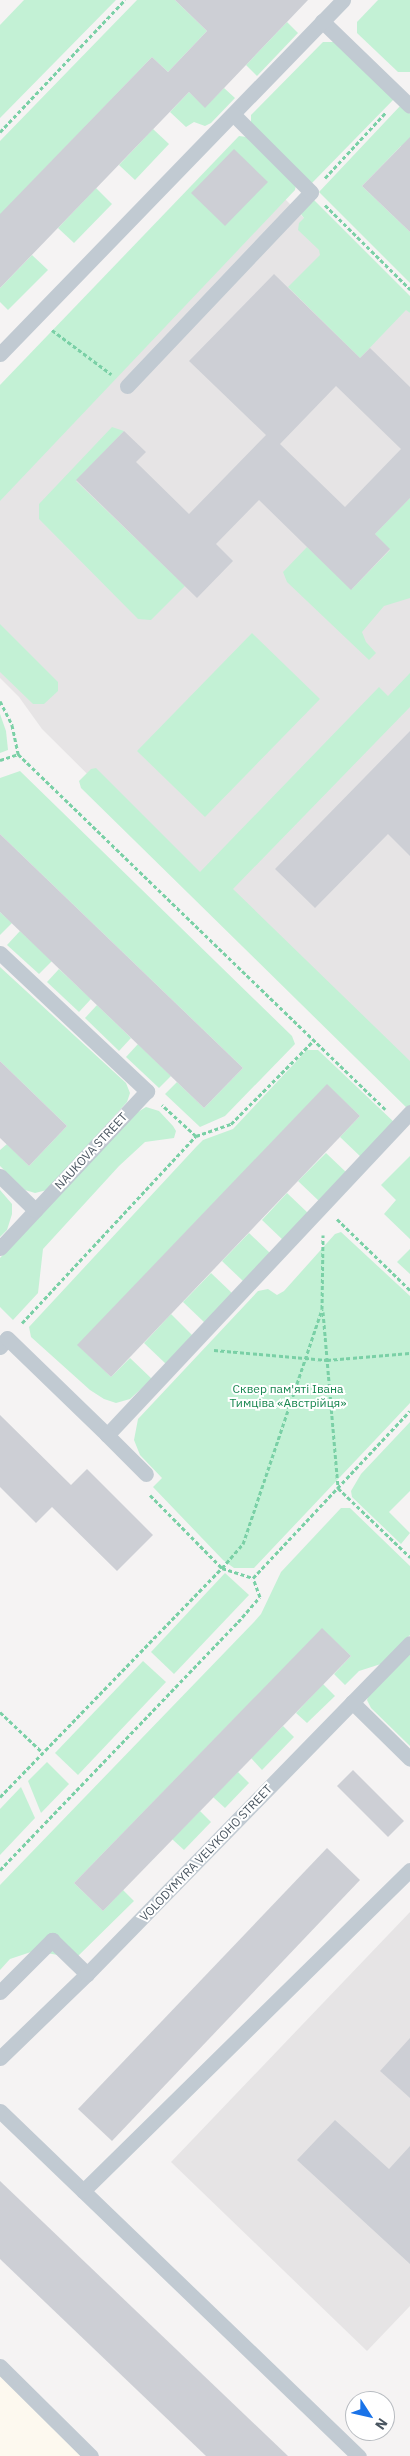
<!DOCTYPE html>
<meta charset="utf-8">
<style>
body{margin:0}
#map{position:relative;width:410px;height:2456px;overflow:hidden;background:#f5f3f3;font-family:"IBM Plex Sans",sans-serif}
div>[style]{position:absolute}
.commercial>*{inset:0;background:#fdf9ef}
.education>*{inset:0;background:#e6e4e5}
.green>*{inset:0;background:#c3f1d5}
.building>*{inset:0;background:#cdcfd5}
.path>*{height:3px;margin-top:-1.5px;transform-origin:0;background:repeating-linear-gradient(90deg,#7ad0a6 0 4px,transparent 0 6.5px)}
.service>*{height:15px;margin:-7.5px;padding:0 7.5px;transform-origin:7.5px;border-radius:7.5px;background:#c1cad2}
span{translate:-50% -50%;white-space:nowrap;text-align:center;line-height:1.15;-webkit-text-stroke:4px #fff;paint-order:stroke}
.street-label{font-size:12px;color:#4a5661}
.park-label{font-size:12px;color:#17864f}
.north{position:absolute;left:345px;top:2391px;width:50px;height:50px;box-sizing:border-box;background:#fff;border:1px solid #b7bbc0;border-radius:50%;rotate:125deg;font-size:14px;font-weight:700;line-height:20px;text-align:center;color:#4a5661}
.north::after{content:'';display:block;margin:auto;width:18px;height:22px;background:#1a73e8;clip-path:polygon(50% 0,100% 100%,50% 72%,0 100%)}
</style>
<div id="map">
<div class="commercial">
<i style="clip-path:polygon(0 2371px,82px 2456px,0 2456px)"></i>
</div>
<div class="education">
<i style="clip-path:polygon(268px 182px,304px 218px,308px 214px,410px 313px,410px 1090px,193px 879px,42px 729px,19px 697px,0 678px,0 459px)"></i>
<i style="clip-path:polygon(410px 1912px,410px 2306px,367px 2351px,171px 2162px)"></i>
</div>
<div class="green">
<i style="clip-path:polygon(24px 0,116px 0,0 118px,0 25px)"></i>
<i style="clip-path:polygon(137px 0,175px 0,207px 31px,168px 72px,152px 57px,0 215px,0 141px)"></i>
<i style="clip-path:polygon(378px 0,410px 0,410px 72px,398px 72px,357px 33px,357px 22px)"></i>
<i style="clip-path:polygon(287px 22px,298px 33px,257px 76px,246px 65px)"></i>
<i style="clip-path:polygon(323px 42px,336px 42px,394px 99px,311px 184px,251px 125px,251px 115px)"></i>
<i style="clip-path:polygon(224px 88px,235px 98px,211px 123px,205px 126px,194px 122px,186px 127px,170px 112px,189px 92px,205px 107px)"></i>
<i style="clip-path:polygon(401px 105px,410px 114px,410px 154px,401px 146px,362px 186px,410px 232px,410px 283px,319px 192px)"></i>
<i style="clip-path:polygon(153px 129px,169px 144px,135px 180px,119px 165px)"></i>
<i style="clip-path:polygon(239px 136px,247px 137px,296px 185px,295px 190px,0 501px,0 385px)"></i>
<i style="clip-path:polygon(96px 188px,112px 204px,74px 243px,58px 228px)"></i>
<i style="clip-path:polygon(313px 199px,410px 296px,410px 313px,406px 310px,360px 358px,288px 287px,320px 255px,319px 250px,298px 230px,299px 223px,304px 218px,300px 213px)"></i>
<i style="clip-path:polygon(32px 255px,48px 270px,8px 310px,0 302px,0 288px)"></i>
<i style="clip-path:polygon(112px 427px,124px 431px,76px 481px,185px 586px,151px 620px,138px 619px,39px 519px,39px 504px)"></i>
<i style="clip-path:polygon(410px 498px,410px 598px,384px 606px,362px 632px,366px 642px,376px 653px,369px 660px,287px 582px,283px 572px,307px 547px,352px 589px,390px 550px,375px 534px)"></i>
<i style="clip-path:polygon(0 624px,58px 682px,58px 691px,44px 704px,33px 704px,0 672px)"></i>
<i style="clip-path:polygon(252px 633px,320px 699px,205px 817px,137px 751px)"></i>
<i style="clip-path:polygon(410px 673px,410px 707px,233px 889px,410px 1061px,410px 1111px,81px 788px,79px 781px,91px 769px,96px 768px,200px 872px,379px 687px,388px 696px)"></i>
<i style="clip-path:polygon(0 714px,6px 731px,8px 750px,0 753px)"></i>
<i style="clip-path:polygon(20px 771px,292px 1036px,295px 1044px,225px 1116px,200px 1127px,165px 1094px,177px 1082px,204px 1108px,243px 1068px,0 834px,0 778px)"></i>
<i style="clip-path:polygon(0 912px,12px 923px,0 935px)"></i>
<i style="clip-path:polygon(20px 931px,52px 961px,39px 974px,7px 945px)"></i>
<i style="clip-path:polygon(0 967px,126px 1083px,130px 1093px,127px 1102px,47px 1190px,35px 1193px,25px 1190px,0 1166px,0 1150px,7px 1144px,29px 1166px,67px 1126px,0 1061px)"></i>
<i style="clip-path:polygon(59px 969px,91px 999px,79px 1012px,47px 982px)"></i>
<i style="clip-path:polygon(97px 1005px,131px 1038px,119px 1051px,85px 1018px)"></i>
<i style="clip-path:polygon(138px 1044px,171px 1076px,159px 1088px,126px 1057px)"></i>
<i style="clip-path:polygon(307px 1050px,318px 1050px,396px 1124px,362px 1158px,340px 1137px,360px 1116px,327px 1085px,78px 1345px,111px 1377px,130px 1358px,152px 1379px,130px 1399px,116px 1403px,104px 1399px,90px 1390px,31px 1337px,29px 1327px,197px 1146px,203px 1140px,233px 1129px)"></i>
<i style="clip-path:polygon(146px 1107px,159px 1111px,173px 1126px,176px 1131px,174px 1138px,145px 1142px,119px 1166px,43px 1249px,38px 1293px,13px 1320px,0 1307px,0 1258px,133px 1115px)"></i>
<i style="clip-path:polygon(326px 1153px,348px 1174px,320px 1202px,298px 1181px)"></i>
<i style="clip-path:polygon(410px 1156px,410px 1239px,384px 1214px,396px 1200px,381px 1185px)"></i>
<i style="clip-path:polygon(0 1190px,12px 1204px,12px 1214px,7px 1230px,0 1237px)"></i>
<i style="clip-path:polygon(287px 1193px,309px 1214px,284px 1241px,262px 1220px)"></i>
<i style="clip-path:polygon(341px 1232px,410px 1296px,410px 1403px,254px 1568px,234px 1568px,223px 1560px,153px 1487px,162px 1478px,140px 1455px,134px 1440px,138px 1419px,258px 1291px,268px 1289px,277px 1295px,284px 1291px,335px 1234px)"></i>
<i style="clip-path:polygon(249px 1233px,271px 1254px,244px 1282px,222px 1261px)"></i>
<i style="clip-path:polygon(410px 1249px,410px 1274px,397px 1262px)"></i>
<i style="clip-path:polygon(211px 1273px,233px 1294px,205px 1323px,183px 1302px)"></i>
<i style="clip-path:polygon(171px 1314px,193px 1336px,166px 1364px,144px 1343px)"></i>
<i style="clip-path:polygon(410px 1422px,410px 1491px,389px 1512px,410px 1533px,401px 1544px,352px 1497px,351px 1491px,361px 1474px)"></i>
<i style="clip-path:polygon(341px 1508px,350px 1508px,410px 1566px,410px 1635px,384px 1663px,359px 1671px,345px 1685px,334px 1674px,351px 1656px,322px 1629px,74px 1883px,103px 1911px,123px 1890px,134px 1901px,76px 1958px,34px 1951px,10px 1959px,0 1970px,0 1885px,254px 1622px,261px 1614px,281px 1572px)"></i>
<i style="clip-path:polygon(225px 1573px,249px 1595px,174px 1674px,151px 1652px)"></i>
<i style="clip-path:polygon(410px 1649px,410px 1746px,371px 1708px,367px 1700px,370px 1691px)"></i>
<i style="clip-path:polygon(143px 1661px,166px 1682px,78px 1775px,55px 1753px)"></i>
<i style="clip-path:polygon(323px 1684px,335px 1696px,307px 1723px,296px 1713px)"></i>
<i style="clip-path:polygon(283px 1726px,294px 1737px,262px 1770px,251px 1758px)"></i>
<i style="clip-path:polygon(47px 1762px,69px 1784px,41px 1813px,28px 1781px)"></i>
<i style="clip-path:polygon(238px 1772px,249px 1783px,225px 1808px,213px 1797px)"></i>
<i style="clip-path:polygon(21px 1787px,35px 1818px,0 1855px,0 1809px)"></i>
<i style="clip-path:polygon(200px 1811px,211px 1822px,184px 1850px,172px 1839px)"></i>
</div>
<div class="building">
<i style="clip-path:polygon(175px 0,308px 0,205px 108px,189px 92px,0 288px,0 214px,152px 57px,168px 72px,207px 31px)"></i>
<i style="clip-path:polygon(410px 137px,410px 232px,362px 186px)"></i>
<i style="clip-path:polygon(234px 149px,268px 182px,225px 226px,191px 193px)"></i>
<i style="clip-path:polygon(evenodd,274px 274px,360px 358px,370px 348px,410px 387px,410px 498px,375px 534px,390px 549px,351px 590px,259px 500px,216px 544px,233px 561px,197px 598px,76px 480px,124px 431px,146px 452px,136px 462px,189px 514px,266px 435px,189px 361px,274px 274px,336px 386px,401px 449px,345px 507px,280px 444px,336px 386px)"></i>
<i style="clip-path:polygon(410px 731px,410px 856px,388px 834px,315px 908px,275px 869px)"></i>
<i style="clip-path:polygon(0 834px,243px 1068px,204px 1108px,0 912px)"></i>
<i style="clip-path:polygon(0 1061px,67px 1126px,29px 1166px,0 1138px)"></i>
<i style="clip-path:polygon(327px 1084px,360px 1116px,111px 1377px,77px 1345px)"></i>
<i style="clip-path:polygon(0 1415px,71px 1485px,87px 1469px,153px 1535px,117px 1571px,52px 1507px,36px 1523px,0 1487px)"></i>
<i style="clip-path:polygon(322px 1628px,351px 1656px,103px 1911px,74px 1883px)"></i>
<i style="clip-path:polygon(353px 1770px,404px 1821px,388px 1837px,337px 1786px)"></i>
<i style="clip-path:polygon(327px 1848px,360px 1880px,112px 2141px,78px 2109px)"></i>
<i style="clip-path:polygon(410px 2038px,410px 2098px,380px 2071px)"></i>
<i style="clip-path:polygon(335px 2120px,389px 2169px,410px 2146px,410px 2264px,297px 2160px)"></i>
<i style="clip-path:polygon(0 2181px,88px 2265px,288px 2456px,206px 2456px,0 2259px)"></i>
</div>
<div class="path">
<i style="left:0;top:132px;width:182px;rotate:-46.6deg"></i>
<i style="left:325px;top:178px;width:91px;rotate:-47.2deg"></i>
<i style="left:325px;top:205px;width:120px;rotate:44.7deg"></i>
<i style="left:52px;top:330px;width:74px;rotate:36.7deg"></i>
<i style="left:0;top:701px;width:27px;rotate:63deg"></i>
<i style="left:12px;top:725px;width:30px;rotate:78deg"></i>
<i style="left:18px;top:754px;width:511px;rotate:44.05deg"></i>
<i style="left:0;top:760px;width:19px;rotate:-18deg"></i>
<i style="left:196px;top:1136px;width:37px;rotate:-19deg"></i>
<i style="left:231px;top:1124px;width:117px;rotate:-45.3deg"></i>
<i style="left:337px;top:1219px;width:102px;rotate:44.2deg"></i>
<i style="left:323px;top:1312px;width:177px;rotate:85.1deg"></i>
<i style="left:338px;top:1488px;width:100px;rotate:43.8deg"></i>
<i style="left:22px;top:1323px;width:255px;rotate:-47.1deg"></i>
<i style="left:196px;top:1136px;width:46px;rotate:-137.6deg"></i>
<i style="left:214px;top:1350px;width:113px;rotate:5.1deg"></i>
<i style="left:327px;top:1360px;width:83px;rotate:-4.8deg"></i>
<i style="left:150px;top:1495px;width:103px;rotate:45.4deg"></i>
<i style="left:222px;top:1568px;width:32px;rotate:-49deg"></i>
<i style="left:243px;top:1544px;width:248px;rotate:-71.4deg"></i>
<i style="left:322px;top:1309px;width:74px;rotate:-89.2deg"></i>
<i style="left:0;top:1712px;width:59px;rotate:43.6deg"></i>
<i style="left:0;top:1797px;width:319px;rotate:-45.9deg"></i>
<i style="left:222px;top:1568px;width:33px;rotate:18deg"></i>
<i style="left:0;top:1870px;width:344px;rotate:-46.2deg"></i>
<i style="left:238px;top:1622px;width:33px;rotate:-49deg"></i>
<i style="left:260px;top:1597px;width:20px;rotate:-110deg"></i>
<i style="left:253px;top:1578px;width:229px;rotate:-46.8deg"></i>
</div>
<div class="service">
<i style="left:322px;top:21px;width:122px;rotate:44deg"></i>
<i style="left:0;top:354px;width:493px;rotate:-45.9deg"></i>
<i style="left:127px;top:386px;width:267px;rotate:-46.5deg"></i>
<i style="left:311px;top:192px;width:110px;rotate:-135deg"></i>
<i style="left:0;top:953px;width:202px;rotate:43.2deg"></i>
<i style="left:147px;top:1091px;width:215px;rotate:133.1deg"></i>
<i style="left:0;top:1176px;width:49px;rotate:44.2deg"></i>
<i style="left:0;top:1347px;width:11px;rotate:-52deg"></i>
<i style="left:7px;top:1338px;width:139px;rotate:44.1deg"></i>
<i style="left:107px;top:1435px;width:443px;rotate:-46.8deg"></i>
<i style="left:107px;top:1435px;width:55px;rotate:45deg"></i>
<i style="left:352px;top:1702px;width:81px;rotate:44.5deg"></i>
<i style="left:0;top:1992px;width:74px;rotate:-45deg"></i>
<i style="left:52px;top:1940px;width:49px;rotate:44.2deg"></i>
<i style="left:0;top:2058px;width:121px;rotate:-44deg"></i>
<i style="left:87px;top:1974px;width:462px;rotate:-45.7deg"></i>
<i style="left:0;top:2111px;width:498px;rotate:43.9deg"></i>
<i style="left:83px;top:2191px;width:458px;rotate:-44.5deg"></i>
<i style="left:0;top:2366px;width:128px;rotate:44.7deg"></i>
</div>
<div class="street-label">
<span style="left:91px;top:1151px;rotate:-47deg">NAUKOVA STREET</span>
<span style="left:206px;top:1853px;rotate:-46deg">VOLODYMYRA VELYKOHO STREET</span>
</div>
<div class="park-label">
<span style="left:288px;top:1396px">Сквер пам'яті Івана<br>Тимціва «Австрійця»</span>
</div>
<div class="north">N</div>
</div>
